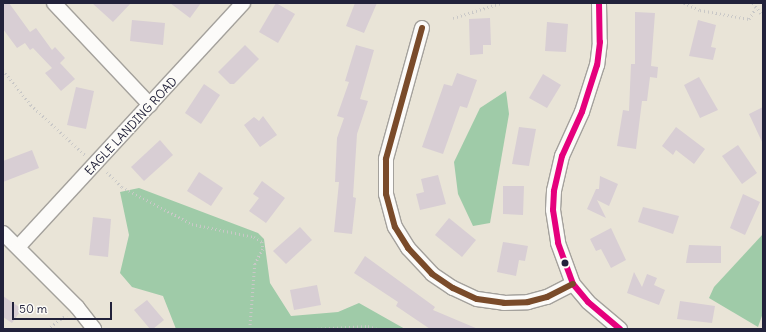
<!DOCTYPE html>
<style>
body{margin:0}
#map{position:relative;width:766px;height:332px;overflow:hidden;background:#e9e4d7;font-family:Delius,sans-serif}
div>[style]{position:absolute}
.forest>*{inset:0;background:#9fcba8}
.building>*{inset:0;background:#d8ced4}
.path>*{height:2.5px;margin-top:-1.25px;transform-origin:0;background:repeating-linear-gradient(90deg,#c9c8c7 0 1px,transparent 0 4px)}
.roads{filter:drop-shadow(1px 0 #a4a19c) drop-shadow(-1px 0 #a4a19c) drop-shadow(0 1px #a4a19c) drop-shadow(0 -1px #a4a19c)}
.minor>*{height:14px;margin:-7px;padding:0 7px;transform-origin:7px;border-radius:7px;background:#fcfbf9}
.bus-1>*{height:6px;margin:-3px;padding:0 3px;transform-origin:3px;border-radius:3px;background:#e5007d}
.bus-2>*{height:6px;margin:-3px;padding:0 3px;transform-origin:3px;border-radius:3px;background:#7a4b2a}
.dots>*{width:11px;height:11px;translate:-50% -50%;box-sizing:border-box;border:2px solid #fdfcf7;border-radius:50%}
span{translate:-50% -50%;white-space:nowrap;text-align:center;line-height:1.15;-webkit-text-stroke:3px #fdfcf7;paint-order:stroke}
.street-label{font-size:12px;color:#22223b}
.frame{position:absolute;inset:0;border:4px solid #22223b;pointer-events:none}
.scale{position:absolute;left:12px;top:302px;width:100px;height:18px;box-sizing:border-box;border:2px solid #22223b;border-top:0;padding-left:5px;font-size:12px;line-height:14px;white-space:nowrap;color:#22223b;-webkit-text-stroke:3px #fdfcf7;paint-order:stroke}
</style>
<div id="map">
<div class="forest">
<i style="clip-path:polygon(506px 91px,509px 114px,490px 223px,473px 226px,458px 194px,454px 162px,480px 108px)"></i>
<i style="clip-path:polygon(139px 188px,258px 233px,264px 239px,270px 283px,291px 316px,338px 312px,359px 303px,405px 329px,176px 329px,163px 296px,132px 287px,120px 273px,129px 235px,120px 192px)"></i>
<i style="clip-path:polygon(763px 234px,763px 313px,758px 327px,709px 298px,714px 287px)"></i>
</div>
<div class="building">
<i style="clip-path:polygon(3px 3px,9px 3px,30px 32px,36px 28px,52px 50px,55px 47px,65px 58px,60px 63px,75px 79px,61px 91px,45px 73px,52px 68px,33px 48px,30px 50px,25px 43px,17px 48px,3px 29px)"></i>
<i style="clip-path:polygon(92px 3px,131px 3px,113px 22px)"></i>
<i style="clip-path:polygon(170px 3px,201px 3px,190px 18px)"></i>
<i style="clip-path:polygon(276px 3px,295px 14px,278px 43px,259px 32px)"></i>
<i style="clip-path:polygon(355px 3px,377px 3px,364px 33px,346px 26px)"></i>
<i style="clip-path:polygon(635px 12px,655px 13px,651px 66px,658px 67px,657px 78px,650px 77px,647px 101px,642px 101px,636px 149px,617px 146px,623px 110px,629px 111px,631px 64px,635px 64px)"></i>
<i style="clip-path:polygon(490px 18px,491px 45px,483px 45px,483px 54px,470px 55px,469px 19px)"></i>
<i style="clip-path:polygon(132px 20px,165px 23px,163px 45px,130px 41px)"></i>
<i style="clip-path:polygon(698px 20px,716px 25px,711px 47px,716px 48px,713px 60px,689px 56px)"></i>
<i style="clip-path:polygon(547px 22px,568px 24px,566px 52px,545px 51px)"></i>
<i style="clip-path:polygon(245px 45px,259px 59px,234px 84px,230px 84px,218px 72px)"></i>
<i style="clip-path:polygon(356px 45px,374px 50px,360px 99px,368px 101px,357px 134px,353px 197px,356px 198px,352px 234px,334px 232px,339px 182px,335px 182px,337px 138px,344px 118px,337px 116px,349px 82px,345px 81px)"></i>
<i style="clip-path:polygon(457px 73px,477px 80px,467px 108px,460px 106px,443px 154px,422px 147px,444px 84px,452px 86px)"></i>
<i style="clip-path:polygon(543px 74px,561px 85px,547px 108px,529px 98px)"></i>
<i style="clip-path:polygon(699px 77px,718px 110px,700px 118px,684px 85px)"></i>
<i style="clip-path:polygon(204px 84px,220px 95px,201px 124px,185px 113px)"></i>
<i style="clip-path:polygon(76px 87px,94px 91px,86px 129px,67px 125px)"></i>
<i style="clip-path:polygon(763px 107px,763px 144px,749px 114px)"></i>
<i style="clip-path:polygon(263px 116px,277px 135px,260px 147px,244px 125px,254px 117px,259px 121px)"></i>
<i style="clip-path:polygon(519px 127px,536px 129px,529px 166px,512px 164px)"></i>
<i style="clip-path:polygon(676px 127px,705px 149px,694px 164px,676px 150px,673px 155px,662px 146px)"></i>
<i style="clip-path:polygon(160px 140px,173px 155px,144px 181px,131px 167px)"></i>
<i style="clip-path:polygon(738px 145px,757px 173px,742px 184px,722px 156px)"></i>
<i style="clip-path:polygon(32px 150px,39px 168px,3px 182px,3px 161px)"></i>
<i style="clip-path:polygon(199px 172px,223px 188px,211px 206px,187px 191px)"></i>
<i style="clip-path:polygon(438px 175px,446px 204px,420px 210px,416px 194px,424px 192px,421px 179px)"></i>
<i style="clip-path:polygon(600px 176px,618px 184px,609px 206px,597px 200px,606px 218px,587px 209px,596px 189px,599px 189px)"></i>
<i style="clip-path:polygon(262px 181px,285px 198px,266px 223px,249px 211px,259px 198px,253px 194px)"></i>
<i style="clip-path:polygon(503px 186px,524px 186px,523px 215px,503px 214px)"></i>
<i style="clip-path:polygon(743px 194px,760px 202px,745px 235px,730px 228px)"></i>
<i style="clip-path:polygon(643px 207px,679px 216px,673px 234px,638px 222px)"></i>
<i style="clip-path:polygon(93px 217px,111px 219px,108px 257px,89px 255px)"></i>
<i style="clip-path:polygon(449px 218px,476px 240px,462px 257px,435px 235px)"></i>
<i style="clip-path:polygon(300px 227px,312px 240px,286px 264px,273px 251px)"></i>
<i style="clip-path:polygon(611px 228px,626px 260px,611px 268px,601px 249px,596px 251px,590px 239px)"></i>
<i style="clip-path:polygon(503px 242px,528px 246px,525px 261px,519px 260px,516px 276px,497px 272px)"></i>
<i style="clip-path:polygon(689px 245px,721px 246px,721px 263px,686px 263px)"></i>
<i style="clip-path:polygon(365px 256px,435px 307px,433px 310px,478px 329px,430px 329px,396px 306px,398px 302px,354px 273px)"></i>
<i style="clip-path:polygon(634px 272px,642px 287px,647px 274px,657px 278px,654px 285px,665px 290px,659px 305px,627px 293px)"></i>
<i style="clip-path:polygon(317px 285px,321px 305px,294px 310px,290px 290px)"></i>
<i style="clip-path:polygon(3px 296px,22px 309px,12px 323px,3px 317px)"></i>
<i style="clip-path:polygon(147px 300px,164px 320px,153px 329px,150px 329px,134px 310px)"></i>
<i style="clip-path:polygon(680px 301px,715px 306px,712px 323px,677px 319px)"></i>
</div>
<div class="path">
<i style="left:684px;top:3px;width:17px;rotate:24deg"></i>
<i style="left:700px;top:10px;width:50px;rotate:10.4deg"></i>
<i style="left:749px;top:19px;width:12px;rotate:-59deg"></i>
<i style="left:753px;top:3px;width:16px;rotate:52deg"></i>
<i style="left:453px;top:18px;width:50px;rotate:-17.4deg"></i>
<i style="left:3px;top:70px;width:45px;rotate:51.3deg"></i>
<i style="left:31px;top:105px;width:74px;rotate:42.8deg"></i>
<i style="left:107px;top:172px;width:21px;rotate:45deg"></i>
<i style="left:122px;top:187px;width:79px;rotate:27.9deg"></i>
<i style="left:192px;top:224px;width:63px;rotate:11.8deg"></i>
<i style="left:254px;top:237px;width:9px;rotate:32deg"></i>
<i style="left:262px;top:242px;width:7px;rotate:82deg"></i>
<i style="left:263px;top:249px;width:17px;rotate:118deg"></i>
<i style="left:255px;top:264px;width:65px;rotate:94.4deg"></i>
<i style="left:47px;top:329px;width:24px;rotate:-36deg"></i>
<i style="left:313px;top:329px;width:55px;rotate:-3.1deg"></i>
<i style="left:368px;top:326px;width:9px;rotate:18deg"></i>
</div>
<div class="roads">
<div class="minor">
<i style="left:54px;top:3px;width:140px;rotate:46.7deg"></i>
<i style="left:599px;top:3px;width:39px;rotate:89deg"></i>
<i style="left:600px;top:42px;width:23px;rotate:97deg"></i>
<i style="left:597px;top:65px;width:49px;rotate:107.7deg"></i>
<i style="left:582px;top:112px;width:48px;rotate:114.4deg"></i>
<i style="left:562px;top:156px;width:36px;rotate:103deg"></i>
<i style="left:554px;top:191px;width:19px;rotate:93deg"></i>
<i style="left:553px;top:210px;width:33px;rotate:81deg"></i>
<i style="left:558px;top:243px;width:44px;rotate:69.9deg"></i>
<i style="left:573px;top:284px;width:23px;rotate:50deg"></i>
<i style="left:588px;top:302px;width:42px;rotate:40.2deg"></i>
<i style="left:422px;top:28px;width:136px;rotate:105.4deg"></i>
<i style="left:386px;top:159px;width:35px;rotate:90deg"></i>
<i style="left:386px;top:194px;width:34px;rotate:75deg"></i>
<i style="left:395px;top:227px;width:25px;rotate:58deg"></i>
<i style="left:408px;top:248px;width:35px;rotate:47deg"></i>
<i style="left:432px;top:274px;width:25px;rotate:34deg"></i>
<i style="left:453px;top:288px;width:26px;rotate:25deg"></i>
<i style="left:477px;top:299px;width:27px;rotate:8deg"></i>
<i style="left:504px;top:303px;width:24px;rotate:-2deg"></i>
<i style="left:528px;top:302px;width:20px;rotate:-15deg"></i>
<i style="left:547px;top:297px;width:29px;rotate:-27deg"></i>
<i style="left:3px;top:233px;width:105px;rotate:45deg"></i>
<i style="left:77px;top:307px;width:28px;rotate:52deg"></i>
<i style="left:18px;top:247px;width:332px;rotate:-47.3deg"></i>
</div>
</div>
<div class="bus-1">
<i style="left:599px;top:3px;width:39px;rotate:89deg"></i>
<i style="left:600px;top:42px;width:23px;rotate:97deg"></i>
<i style="left:597px;top:65px;width:49px;rotate:107.7deg"></i>
<i style="left:582px;top:112px;width:48px;rotate:114.4deg"></i>
<i style="left:562px;top:156px;width:36px;rotate:103deg"></i>
<i style="left:554px;top:191px;width:19px;rotate:93deg"></i>
<i style="left:553px;top:210px;width:33px;rotate:81deg"></i>
<i style="left:558px;top:243px;width:44px;rotate:69.9deg"></i>
<i style="left:573px;top:284px;width:23px;rotate:50deg"></i>
<i style="left:588px;top:302px;width:42px;rotate:40.2deg"></i>
</div>
<div class="bus-2">
<i style="left:422px;top:28px;width:136px;rotate:105.4deg"></i>
<i style="left:386px;top:159px;width:35px;rotate:90deg"></i>
<i style="left:386px;top:194px;width:34px;rotate:75deg"></i>
<i style="left:395px;top:227px;width:25px;rotate:58deg"></i>
<i style="left:408px;top:248px;width:35px;rotate:47deg"></i>
<i style="left:432px;top:274px;width:25px;rotate:34deg"></i>
<i style="left:453px;top:288px;width:26px;rotate:25deg"></i>
<i style="left:477px;top:299px;width:27px;rotate:8deg"></i>
<i style="left:504px;top:303px;width:24px;rotate:-2deg"></i>
<i style="left:528px;top:302px;width:20px;rotate:-15deg"></i>
<i style="left:547px;top:297px;width:29px;rotate:-27deg"></i>
</div>
<div class="dots">
<i style="left:565px;top:263px;background:#22223b"></i>
</div>
<div class="street-label">
<span style="left:131px;top:126px;rotate:-47deg">EAGLE LANDING ROAD</span>
</div>
<div class="frame"></div>
<div class="scale">50 m</div>
</div>
